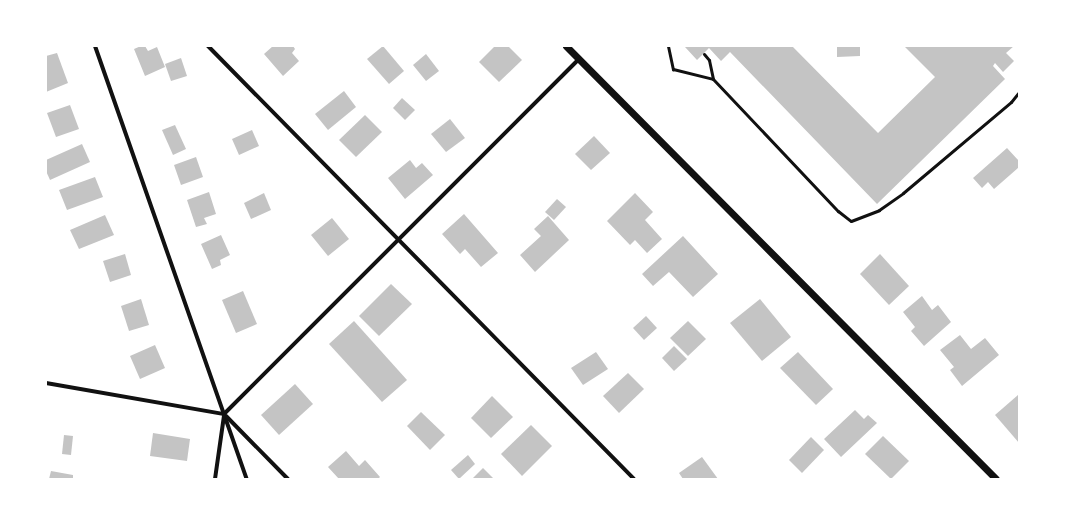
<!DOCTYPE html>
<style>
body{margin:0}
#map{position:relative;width:1065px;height:525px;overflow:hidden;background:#fff;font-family:"Fira Sans",sans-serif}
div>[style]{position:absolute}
.building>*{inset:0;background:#c4c4c4}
.service>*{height:3px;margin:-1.5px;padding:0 1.5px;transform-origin:1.5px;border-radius:1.5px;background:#111}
.minor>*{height:4px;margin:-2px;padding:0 2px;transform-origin:2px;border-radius:2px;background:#111}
.tertiary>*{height:7px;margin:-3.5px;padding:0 3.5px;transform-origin:3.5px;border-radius:3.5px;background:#111}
span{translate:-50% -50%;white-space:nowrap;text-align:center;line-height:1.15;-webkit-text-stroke:3px #fff;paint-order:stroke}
.frame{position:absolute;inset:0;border:47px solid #fff;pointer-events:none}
</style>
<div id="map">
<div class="building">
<i style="clip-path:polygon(141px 46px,145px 46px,148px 51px,157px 47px,165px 67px,145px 76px,134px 49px)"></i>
<i style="clip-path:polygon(273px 46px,293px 46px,295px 49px,292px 53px,299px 61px,283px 76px,264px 54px)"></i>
<i style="clip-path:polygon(383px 46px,404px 71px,389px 84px,367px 59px)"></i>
<i style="clip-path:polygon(495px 46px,508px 46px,522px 60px,499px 82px,479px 62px)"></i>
<i style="clip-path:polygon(686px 46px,792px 46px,878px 133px,935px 77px,904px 46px,1014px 46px,1006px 53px,1014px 61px,1003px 72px,995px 63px,993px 66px,1005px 79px,877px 204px,730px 52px,721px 61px,709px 48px,697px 60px,685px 47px)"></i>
<i style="clip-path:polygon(837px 46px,860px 46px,860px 56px,837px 57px)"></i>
<i style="clip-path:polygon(57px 53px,68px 83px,46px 92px,46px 56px)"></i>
<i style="clip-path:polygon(426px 54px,439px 71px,426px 81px,413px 65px)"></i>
<i style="clip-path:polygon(181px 58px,187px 76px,171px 81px,165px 64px)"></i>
<i style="clip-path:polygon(344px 91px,356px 107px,328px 130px,315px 114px)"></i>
<i style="clip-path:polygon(402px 98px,415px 110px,405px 120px,393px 108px)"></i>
<i style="clip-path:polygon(70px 105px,79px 129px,56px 137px,47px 113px)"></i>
<i style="clip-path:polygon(365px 115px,382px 132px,356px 157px,339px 140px)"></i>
<i style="clip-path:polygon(450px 119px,465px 138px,446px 152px,431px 134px)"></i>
<i style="clip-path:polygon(175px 125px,186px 149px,173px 155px,162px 130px)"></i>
<i style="clip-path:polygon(252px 130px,259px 146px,239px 155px,232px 139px)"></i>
<i style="clip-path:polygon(594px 136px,610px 153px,591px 170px,575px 154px)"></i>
<i style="clip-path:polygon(82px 144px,90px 162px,50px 180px,46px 171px,46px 160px)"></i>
<i style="clip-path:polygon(1007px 148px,1019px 161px,1019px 167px,994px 189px,988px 182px,982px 188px,973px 178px)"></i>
<i style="clip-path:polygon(196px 157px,203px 177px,181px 185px,174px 165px)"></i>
<i style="clip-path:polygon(410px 160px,416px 168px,422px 163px,433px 175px,405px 199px,388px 178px)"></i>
<i style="clip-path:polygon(95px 177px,103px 197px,67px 210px,59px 190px)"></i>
<i style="clip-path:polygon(209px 192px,216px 214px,204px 218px,207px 224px,196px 227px,187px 200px)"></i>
<i style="clip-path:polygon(264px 193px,271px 210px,251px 219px,244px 203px)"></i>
<i style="clip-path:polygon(635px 193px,653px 212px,645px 220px,662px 239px,647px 253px,635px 240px,630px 245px,607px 221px)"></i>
<i style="clip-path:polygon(557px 199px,566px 207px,554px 220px,545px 212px)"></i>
<i style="clip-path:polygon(464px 214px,498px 253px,481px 267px,465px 249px,460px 254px,442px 234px)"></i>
<i style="clip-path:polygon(105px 215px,114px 235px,79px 249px,70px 230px)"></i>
<i style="clip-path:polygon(548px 216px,569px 240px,535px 272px,520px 255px,541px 236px,534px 229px)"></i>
<i style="clip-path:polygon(332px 218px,349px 239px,328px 256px,311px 235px)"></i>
<i style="clip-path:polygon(221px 235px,230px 255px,220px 260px,221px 265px,212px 269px,201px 244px)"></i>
<i style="clip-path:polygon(683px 236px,718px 274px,693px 297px,669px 272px,653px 286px,642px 274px)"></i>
<i style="clip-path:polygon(125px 254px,131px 275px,110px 282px,103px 261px)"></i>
<i style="clip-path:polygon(880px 254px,909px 286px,889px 305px,860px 274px)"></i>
<i style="clip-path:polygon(391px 284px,412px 304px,379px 336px,359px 316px)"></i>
<i style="clip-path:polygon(243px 291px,257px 324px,236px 333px,222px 300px)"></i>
<i style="clip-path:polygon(922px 296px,932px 310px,938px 305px,951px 322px,924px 346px,911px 331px,915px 327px,903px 312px)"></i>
<i style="clip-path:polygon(141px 299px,149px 325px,129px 331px,121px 306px)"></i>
<i style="clip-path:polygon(760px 299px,791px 337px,762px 361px,730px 323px)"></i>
<i style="clip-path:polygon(646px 316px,657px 328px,644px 340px,633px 328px)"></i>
<i style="clip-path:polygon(354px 321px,407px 380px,382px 402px,329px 344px)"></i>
<i style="clip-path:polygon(688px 321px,706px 339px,688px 356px,670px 338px)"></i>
<i style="clip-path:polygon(960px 335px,971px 349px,985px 338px,999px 355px,962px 386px,950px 370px,954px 367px,940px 350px)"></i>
<i style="clip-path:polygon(155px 345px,165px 368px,140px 379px,130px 356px)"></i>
<i style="clip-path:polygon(674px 346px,687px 359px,674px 371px,662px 358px)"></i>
<i style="clip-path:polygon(596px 352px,608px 369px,583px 385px,571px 368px)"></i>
<i style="clip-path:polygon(798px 352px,833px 389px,816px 405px,780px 368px)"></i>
<i style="clip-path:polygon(628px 373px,644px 389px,619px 413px,603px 396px)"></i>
<i style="clip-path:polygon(295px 384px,313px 404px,279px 435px,261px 415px)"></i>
<i style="clip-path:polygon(1019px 394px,1019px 443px,995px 415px)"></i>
<i style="clip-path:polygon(492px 396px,513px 417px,491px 438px,471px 418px)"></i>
<i style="clip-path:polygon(855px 410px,864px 419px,868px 415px,877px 423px,841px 457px,824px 439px)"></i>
<i style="clip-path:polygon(421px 412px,445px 435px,430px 450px,407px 426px)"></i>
<i style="clip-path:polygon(531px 425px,552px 446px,522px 476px,501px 454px)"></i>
<i style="clip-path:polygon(153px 433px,190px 439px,187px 461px,150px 456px)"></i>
<i style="clip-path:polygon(64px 435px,73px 436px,71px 455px,62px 454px)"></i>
<i style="clip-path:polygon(883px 436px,909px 461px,891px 479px,865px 454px)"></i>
<i style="clip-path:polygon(811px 437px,824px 450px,802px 473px,789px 460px)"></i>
<i style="clip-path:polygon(346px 451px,359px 466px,365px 460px,380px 477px,378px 479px,339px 479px,328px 467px)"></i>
<i style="clip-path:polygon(468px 455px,475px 464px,459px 479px,451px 470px)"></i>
<i style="clip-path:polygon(702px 457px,718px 479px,683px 479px,679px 473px)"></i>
<i style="clip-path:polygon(483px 468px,494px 479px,472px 479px)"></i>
<i style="clip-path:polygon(51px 471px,73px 475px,73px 479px,49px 479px)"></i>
</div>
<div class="service">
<i style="left:668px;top:46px;width:24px;rotate:78deg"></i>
<i style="left:673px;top:69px;width:41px;rotate:14deg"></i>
<i style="left:713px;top:79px;width:182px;rotate:46.6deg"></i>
<i style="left:838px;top:211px;width:16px;rotate:38deg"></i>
<i style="left:851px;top:221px;width:30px;rotate:-21deg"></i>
<i style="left:879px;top:210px;width:29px;rotate:-35deg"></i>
<i style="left:903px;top:193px;width:141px;rotate:-40.1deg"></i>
<i style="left:1011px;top:102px;width:13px;rotate:-51deg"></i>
<i style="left:704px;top:54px;width:8px;rotate:50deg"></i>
<i style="left:709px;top:60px;width:19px;rotate:78deg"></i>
</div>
<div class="minor">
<i style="left:95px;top:46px;width:459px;rotate:70.7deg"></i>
<i style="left:208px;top:46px;width:607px;rotate:45.47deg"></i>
<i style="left:46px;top:383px;width:181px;rotate:9.9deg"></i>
<i style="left:224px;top:414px;width:502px;rotate:-45deg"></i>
<i style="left:226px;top:416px;width:88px;rotate:45.5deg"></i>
<i style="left:215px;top:479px;width:64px;rotate:-81.9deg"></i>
</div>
<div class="tertiary">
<i style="left:566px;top:46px;width:610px;rotate:45.2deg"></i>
</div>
<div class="frame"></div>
</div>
